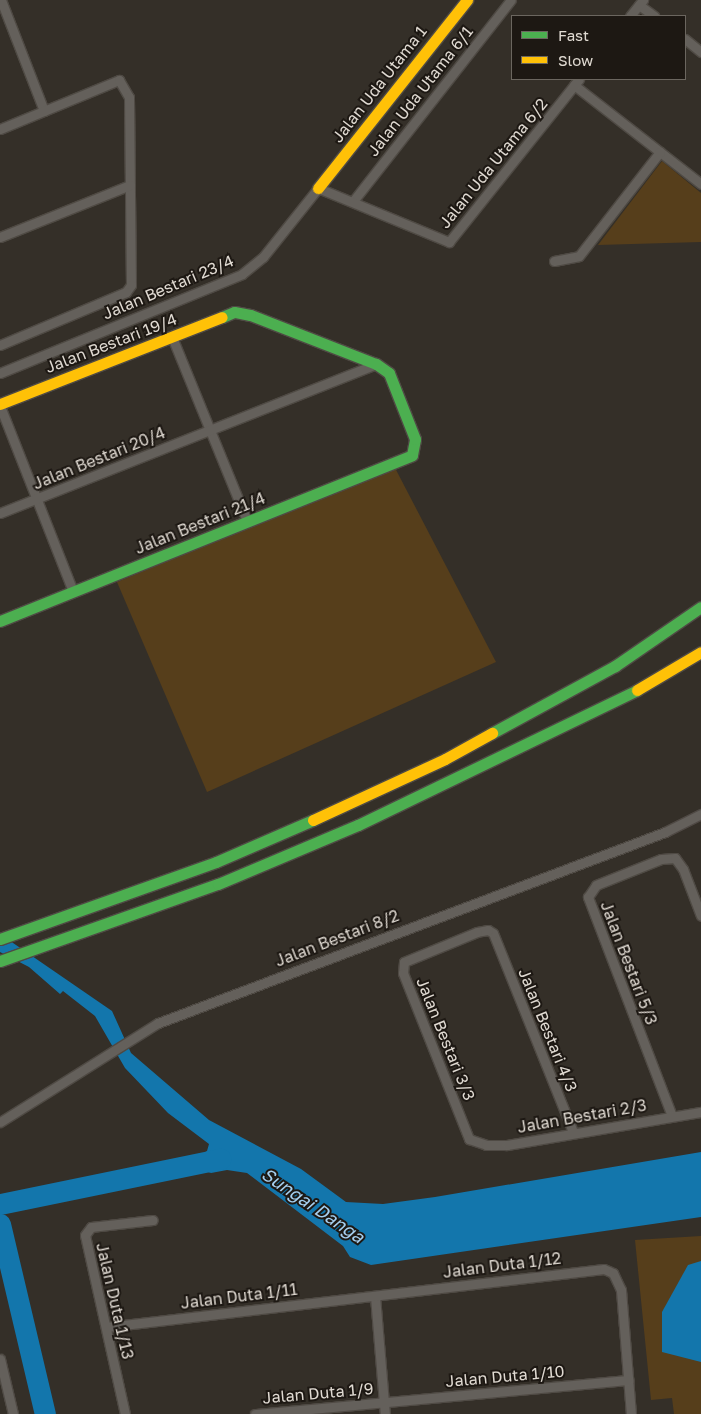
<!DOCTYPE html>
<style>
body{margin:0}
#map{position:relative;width:701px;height:1414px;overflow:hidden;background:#342f28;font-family:"Golos Text",sans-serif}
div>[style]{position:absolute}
.green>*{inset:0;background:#563e1b}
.water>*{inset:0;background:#1376ac}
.river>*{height:21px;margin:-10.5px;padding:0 10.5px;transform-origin:10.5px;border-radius:10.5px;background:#1376ac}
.roads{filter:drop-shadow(1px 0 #4f4a44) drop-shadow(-1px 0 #4f4a44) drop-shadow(0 1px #4f4a44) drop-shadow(0 -1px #4f4a44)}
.street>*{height:9px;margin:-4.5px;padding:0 4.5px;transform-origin:4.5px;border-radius:4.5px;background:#64605b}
.fast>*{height:11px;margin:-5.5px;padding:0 5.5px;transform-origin:5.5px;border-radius:5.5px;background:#4caf50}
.slow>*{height:11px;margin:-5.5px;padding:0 5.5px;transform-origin:5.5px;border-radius:5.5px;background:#ffc107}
span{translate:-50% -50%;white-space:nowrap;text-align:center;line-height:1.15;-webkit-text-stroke:4px #1d1813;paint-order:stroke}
.street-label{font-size:16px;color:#e0dad2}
.water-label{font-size:18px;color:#a5cfef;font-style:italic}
.legend{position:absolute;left:511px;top:15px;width:175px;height:65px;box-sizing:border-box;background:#1d1813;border:1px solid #6b665f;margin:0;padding:6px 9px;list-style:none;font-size:15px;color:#e0dad2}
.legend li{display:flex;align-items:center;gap:10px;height:25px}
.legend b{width:25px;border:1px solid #6b665f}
</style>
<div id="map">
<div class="green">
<i style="clip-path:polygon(662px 161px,701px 193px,701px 242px,598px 245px)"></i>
<i style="clip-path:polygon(394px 466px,496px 662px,207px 792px,117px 582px)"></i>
<i style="clip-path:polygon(701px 1236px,701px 1414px,674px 1414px,672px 1398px,651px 1400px,635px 1240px)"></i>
</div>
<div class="water">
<i style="clip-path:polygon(0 934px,112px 1011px,131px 1053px,209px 1120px,301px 1169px,346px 1202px,383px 1204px,435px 1197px,701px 1152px,701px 1217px,371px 1265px,350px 1257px,343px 1246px,247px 1173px,227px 1170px,211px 1173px,196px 1168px,194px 1159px,207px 1151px,209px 1144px,168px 1113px,125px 1068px,95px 1016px,63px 991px,60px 994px,29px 967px,0 952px)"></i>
<i style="clip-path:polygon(701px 1261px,701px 1362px,662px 1352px,662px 1312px,688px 1265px)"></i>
</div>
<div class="river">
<i style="left:0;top:1204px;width:225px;rotate:-11.6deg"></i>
<i style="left:0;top:1224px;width:195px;rotate:76.7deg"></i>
</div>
<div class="roads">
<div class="street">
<i style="left:1px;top:0;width:119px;rotate:68.8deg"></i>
<i style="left:639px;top:5px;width:19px;rotate:36deg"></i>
<i style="left:630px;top:16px;width:21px;rotate:-51deg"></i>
<i style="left:685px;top:39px;width:21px;rotate:39deg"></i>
<i style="left:574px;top:85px;width:161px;rotate:37.9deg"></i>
<i style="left:0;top:129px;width:129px;rotate:-22.4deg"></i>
<i style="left:119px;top:80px;width:20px;rotate:60deg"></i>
<i style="left:129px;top:97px;width:188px;rotate:89.4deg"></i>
<i style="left:131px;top:285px;width:9px;rotate:126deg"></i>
<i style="left:126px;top:292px;width:137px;rotate:157.2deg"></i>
<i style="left:354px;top:200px;width:254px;rotate:-51.9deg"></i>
<i style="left:0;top:237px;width:140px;rotate:-21.8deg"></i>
<i style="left:554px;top:261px;width:25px;rotate:-11deg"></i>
<i style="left:579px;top:256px;width:132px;rotate:-52.1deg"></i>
<i style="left:172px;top:337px;width:199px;rotate:67.8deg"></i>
<i style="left:0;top:373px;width:261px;rotate:-22.2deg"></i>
<i style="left:242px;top:274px;width:27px;rotate:-39deg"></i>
<i style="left:263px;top:257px;width:88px;rotate:-51.4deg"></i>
<i style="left:318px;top:188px;width:142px;rotate:22.4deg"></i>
<i style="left:449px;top:242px;width:208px;rotate:-51.4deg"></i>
<i style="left:0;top:406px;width:199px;rotate:68.5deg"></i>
<i style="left:0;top:513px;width:404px;rotate:-21.6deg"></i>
<i style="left:672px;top:1116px;width:235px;rotate:-111deg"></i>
<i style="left:588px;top:897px;width:14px;rotate:-56deg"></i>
<i style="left:596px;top:885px;width:70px;rotate:-21.8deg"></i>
<i style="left:661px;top:859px;width:14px;rotate:-4deg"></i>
<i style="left:675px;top:858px;width:14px;rotate:54deg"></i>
<i style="left:683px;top:869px;width:50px;rotate:69deg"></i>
<i style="left:0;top:1122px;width:186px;rotate:-32.1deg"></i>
<i style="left:158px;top:1023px;width:542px;rotate:-20.64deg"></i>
<i style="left:665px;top:832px;width:40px;rotate:-26.6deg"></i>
<i style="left:573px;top:1132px;width:214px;rotate:-111.9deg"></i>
<i style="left:493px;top:933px;width:6px;rotate:-149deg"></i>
<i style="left:488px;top:930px;width:11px;rotate:170deg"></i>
<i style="left:477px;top:932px;width:79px;rotate:157.7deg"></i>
<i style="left:404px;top:962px;width:11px;rotate:95deg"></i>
<i style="left:403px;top:973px;width:179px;rotate:68.3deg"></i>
<i style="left:469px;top:1139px;width:18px;rotate:19deg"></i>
<i style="left:486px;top:1145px;width:21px"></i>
<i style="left:507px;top:1145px;width:197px;rotate:-9.7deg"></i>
<i style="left:375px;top:1296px;width:118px;rotate:85.2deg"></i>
<i style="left:106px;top:1327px;width:501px;rotate:-6.64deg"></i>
<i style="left:604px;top:1269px;width:10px;rotate:24deg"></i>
<i style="left:613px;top:1273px;width:19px;rotate:65deg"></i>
<i style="left:621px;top:1290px;width:124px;rotate:85.4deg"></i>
<i style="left:0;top:1359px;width:57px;rotate:76.7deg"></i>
<i style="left:125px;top:1414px;width:183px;rotate:-102.6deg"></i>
<i style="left:85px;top:1235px;width:10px;rotate:-53deg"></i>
<i style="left:91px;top:1227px;width:62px;rotate:-6.4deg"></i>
<i style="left:255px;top:1414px;width:375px;rotate:-5.2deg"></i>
</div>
<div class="fast">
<i style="left:0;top:621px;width:444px;rotate:-21.9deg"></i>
<i style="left:412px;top:455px;width:16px;rotate:-79deg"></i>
<i style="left:415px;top:439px;width:71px;rotate:-111.5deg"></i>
<i style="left:389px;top:373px;width:16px;rotate:-145deg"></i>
<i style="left:376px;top:364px;width:135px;rotate:-158.7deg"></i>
<i style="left:250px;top:315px;width:16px;rotate:-169deg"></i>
<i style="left:234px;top:312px;width:13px;rotate:157deg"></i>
<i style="left:492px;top:733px;width:140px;rotate:-28.6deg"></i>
<i style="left:615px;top:666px;width:104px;rotate:-34.5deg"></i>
<i style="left:0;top:939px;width:229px;rotate:-19.6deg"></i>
<i style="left:216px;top:862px;width:106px;rotate:-23.4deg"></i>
<i style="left:0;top:961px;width:231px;rotate:-19.5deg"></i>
<i style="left:218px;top:884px;width:152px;rotate:-22.9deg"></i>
<i style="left:358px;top:825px;width:310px;rotate:-25.8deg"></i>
</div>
<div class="slow">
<i style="left:318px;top:188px;width:240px;rotate:-51.6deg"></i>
<i style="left:0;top:404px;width:238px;rotate:-21.4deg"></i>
<i style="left:637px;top:690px;width:74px;rotate:-30.7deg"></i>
<i style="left:313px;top:820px;width:145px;rotate:-24.8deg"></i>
<i style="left:445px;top:759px;width:54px;rotate:-29deg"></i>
</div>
</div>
<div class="street-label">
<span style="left:379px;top:84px;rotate:-52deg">Jalan Uda Utama 1</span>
<span style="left:420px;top:91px;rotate:-52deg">Jalan Uda Utama 6/1</span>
<span style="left:493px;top:163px;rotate:-51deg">Jalan Uda Utama 6/2</span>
<span style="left:168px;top:287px;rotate:-23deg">Jalan Bestari 23/4</span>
<span style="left:111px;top:343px;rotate:-21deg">Jalan Bestari 19/4</span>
<span style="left:99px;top:458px;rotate:-22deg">Jalan Bestari 20/4</span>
<span style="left:200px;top:523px;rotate:-22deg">Jalan Bestari 21/4</span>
<span style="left:337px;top:938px;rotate:-21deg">Jalan Bestari 8/2</span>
<span style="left:629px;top:963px;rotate:69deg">Jalan Bestari 5/3</span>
<span style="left:548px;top:1030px;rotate:68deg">Jalan Bestari 4/3</span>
<span style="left:446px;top:1039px;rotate:68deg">Jalan Bestari 3/3</span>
<span style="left:582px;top:1116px;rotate:-10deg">Jalan Bestari 2/3</span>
<span style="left:502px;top:1265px;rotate:-7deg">Jalan Duta 1/12</span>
<span style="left:239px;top:1296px;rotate:-7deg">Jalan Duta 1/11</span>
<span style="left:115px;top:1301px;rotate:77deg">Jalan Duta 1/13</span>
<span style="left:505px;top:1376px;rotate:-5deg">Jalan Duta 1/10</span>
<span style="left:318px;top:1393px;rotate:-5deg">Jalan Duta 1/9</span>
</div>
<div class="water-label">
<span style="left:313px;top:1205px;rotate:34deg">Sungai Danga</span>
</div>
<ul class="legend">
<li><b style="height:6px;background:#4caf50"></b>Fast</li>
<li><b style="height:6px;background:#ffc107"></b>Slow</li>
</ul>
</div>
